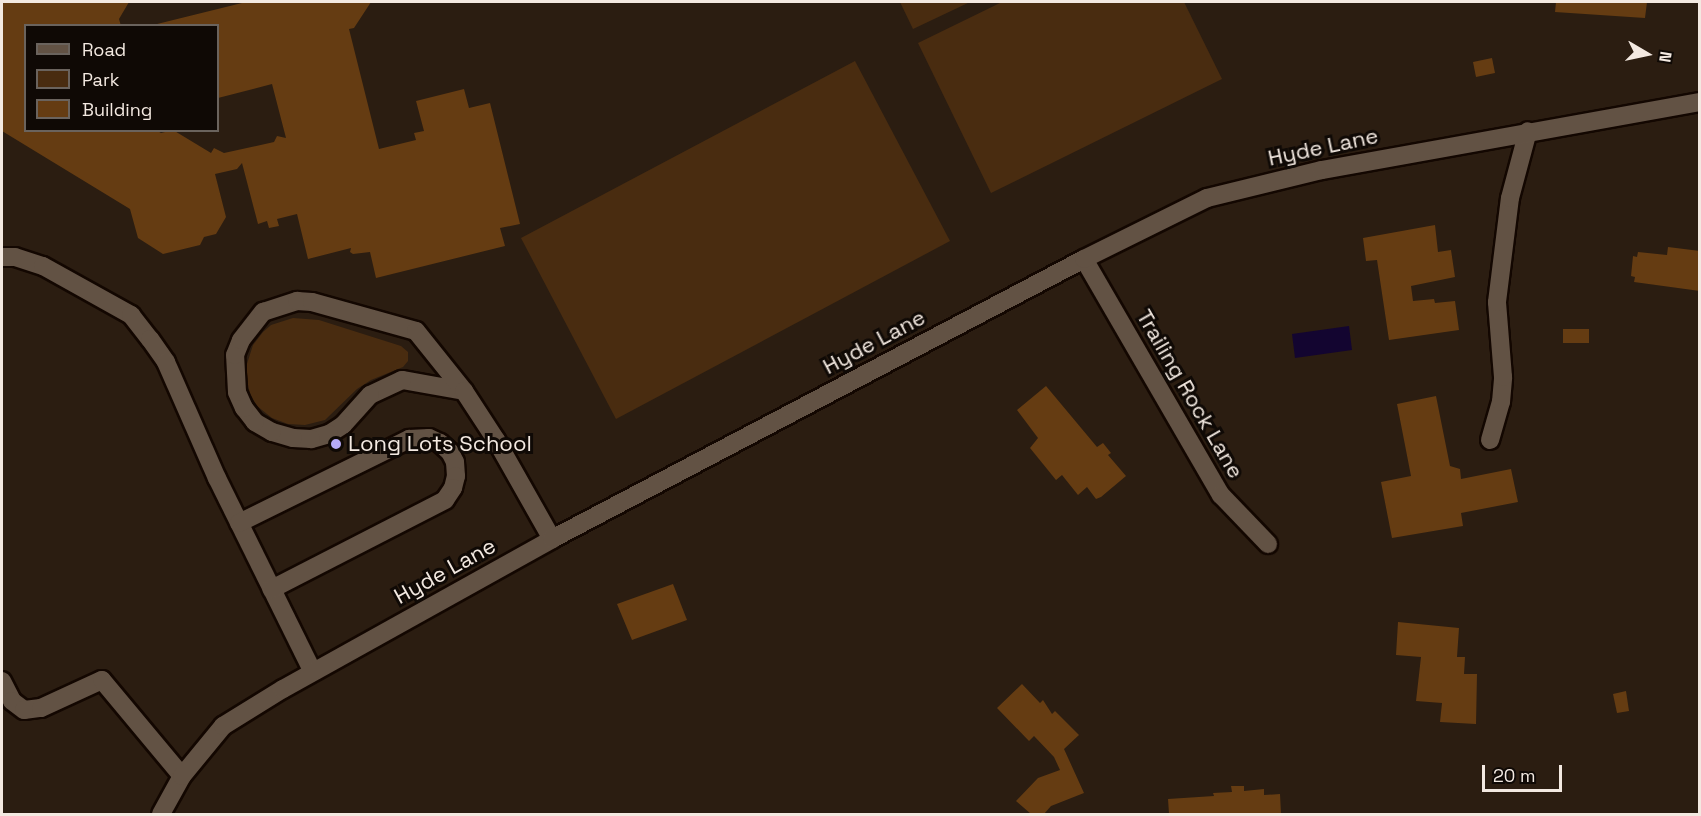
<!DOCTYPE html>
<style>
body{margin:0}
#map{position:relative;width:1701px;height:816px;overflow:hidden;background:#2b1d11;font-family:"Space Grotesk",sans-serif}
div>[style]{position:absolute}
.green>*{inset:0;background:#492c10}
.water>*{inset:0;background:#130530}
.building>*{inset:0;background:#653c12}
.roads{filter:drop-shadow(2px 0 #130701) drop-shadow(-2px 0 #130701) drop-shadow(0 2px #130701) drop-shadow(0 -2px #130701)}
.minor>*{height:18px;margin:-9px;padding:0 9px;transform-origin:9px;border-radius:9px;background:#625244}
.dots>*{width:16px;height:16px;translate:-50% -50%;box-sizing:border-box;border:3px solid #0f0905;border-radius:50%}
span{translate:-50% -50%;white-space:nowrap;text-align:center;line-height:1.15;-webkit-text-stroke:6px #0f0905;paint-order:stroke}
.street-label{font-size:22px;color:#f3e9e1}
.poi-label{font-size:22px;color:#f3e9e1}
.left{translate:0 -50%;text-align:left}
.frame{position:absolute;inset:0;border:3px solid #f3e9e1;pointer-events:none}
.legend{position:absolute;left:24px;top:24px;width:195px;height:108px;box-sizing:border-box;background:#0f0905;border:2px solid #6a635d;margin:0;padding:8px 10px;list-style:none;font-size:18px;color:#f3e9e1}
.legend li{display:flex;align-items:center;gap:12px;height:30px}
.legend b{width:30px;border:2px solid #6a635d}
.north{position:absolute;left:1617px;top:24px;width:60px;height:60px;-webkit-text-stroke:4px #0f0905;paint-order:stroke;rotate:99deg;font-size:16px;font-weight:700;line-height:24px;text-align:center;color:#f3e9e1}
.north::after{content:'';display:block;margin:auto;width:21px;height:27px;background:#f3e9e1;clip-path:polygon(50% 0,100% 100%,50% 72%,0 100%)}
.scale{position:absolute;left:1482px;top:765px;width:80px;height:27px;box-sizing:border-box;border:3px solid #f3e9e1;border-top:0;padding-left:8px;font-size:18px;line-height:21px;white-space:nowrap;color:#f3e9e1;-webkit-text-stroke:4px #0f0905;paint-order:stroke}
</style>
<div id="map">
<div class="green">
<i style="clip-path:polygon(900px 2px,970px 2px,913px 29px)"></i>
<i style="clip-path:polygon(1002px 2px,1184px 2px,1222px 79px,991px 193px,918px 43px)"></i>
<i style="clip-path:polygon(855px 61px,950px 241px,616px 419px,521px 238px)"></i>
<i style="clip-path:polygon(293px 318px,319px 320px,401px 346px,408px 352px,408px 361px,403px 367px,371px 380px,357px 389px,325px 420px,305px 425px,288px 424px,272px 418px,257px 406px,250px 394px,245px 370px,253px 345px,263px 332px,271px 325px)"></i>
</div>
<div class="water">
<i style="clip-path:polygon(1349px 326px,1352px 350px,1295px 358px,1292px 334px)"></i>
</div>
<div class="building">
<i style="clip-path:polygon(2px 2px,129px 2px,119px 19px,121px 26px,26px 26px,26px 130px,156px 130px,161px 133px,173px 130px,211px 153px,214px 148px,224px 153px,274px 142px,277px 136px,286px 138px,272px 84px,218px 98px,218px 26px,153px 25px,246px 2px,371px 2px,354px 28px,349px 29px,379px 149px,416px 140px,414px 133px,424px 131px,416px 101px,464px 89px,469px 108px,490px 103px,520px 224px,500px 228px,505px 246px,376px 278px,370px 252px,353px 254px,350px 252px,351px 248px,308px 259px,297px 214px,277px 219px,279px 226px,269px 228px,267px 221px,258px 224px,242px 163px,237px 169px,215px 174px,226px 217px,216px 234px,204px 237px,200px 245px,163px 254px,138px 238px,130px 209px,2px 131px)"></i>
<i style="clip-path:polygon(1556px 2px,1647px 2px,1645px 18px,1555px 12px)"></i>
<i style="clip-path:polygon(1492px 58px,1495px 73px,1476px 77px,1473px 62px)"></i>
<i style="clip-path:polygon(1435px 225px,1438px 252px,1451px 250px,1455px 277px,1411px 286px,1413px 301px,1434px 299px,1435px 303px,1455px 301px,1459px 330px,1389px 340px,1377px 260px,1366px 261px,1363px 238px)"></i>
<i style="clip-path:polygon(1668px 247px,1700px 251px,1700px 291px,1634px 282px,1635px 277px,1631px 276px,1633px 256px,1637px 257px,1638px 252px,1667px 255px)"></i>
<i style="clip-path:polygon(1563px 329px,1589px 329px,1589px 343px,1563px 343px)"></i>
<i style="clip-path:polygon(1046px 386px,1097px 447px,1103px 443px,1111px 453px,1108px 455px,1126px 476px,1101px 497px,1096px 499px,1087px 487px,1078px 495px,1062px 475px,1056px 480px,1030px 448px,1038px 438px,1017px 410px)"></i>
<i style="clip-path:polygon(1436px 396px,1450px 466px,1460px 469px,1461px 479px,1511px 469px,1518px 502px,1461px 513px,1463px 526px,1392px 538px,1381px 482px,1411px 476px,1397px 404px)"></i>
<i style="clip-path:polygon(673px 584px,687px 620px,632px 640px,617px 604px)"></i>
<i style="clip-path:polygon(1398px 622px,1459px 628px,1457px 657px,1465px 657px,1464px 674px,1477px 674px,1476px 724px,1440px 722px,1442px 703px,1416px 701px,1421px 657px,1396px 655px)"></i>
<i style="clip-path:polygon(1022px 684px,1040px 703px,1043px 700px,1052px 714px,1055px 711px,1079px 735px,1064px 749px,1084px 793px,1051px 806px,1044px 814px,1031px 814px,1016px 801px,1038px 778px,1060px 770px,1054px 757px,1034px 736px,1029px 741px,997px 708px)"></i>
<i style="clip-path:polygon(1626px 691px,1629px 711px,1617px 713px,1613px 694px)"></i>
<i style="clip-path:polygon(1231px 786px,1244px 786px,1244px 791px,1264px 789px,1264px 795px,1280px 794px,1281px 814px,1169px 814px,1168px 799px,1214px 796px,1213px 793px,1232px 792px)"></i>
</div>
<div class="roads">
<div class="minor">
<i style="left:2px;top:257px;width:13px"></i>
<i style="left:15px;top:257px;width:29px;rotate:18deg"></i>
<i style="left:43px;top:266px;width:101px;rotate:29.1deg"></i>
<i style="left:131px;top:315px;width:31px;rotate:52deg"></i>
<i style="left:150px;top:339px;width:28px;rotate:55deg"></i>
<i style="left:166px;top:362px;width:127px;rotate:66.3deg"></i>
<i style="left:217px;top:478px;width:216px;rotate:63.7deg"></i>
<i style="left:1084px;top:259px;width:273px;rotate:59.9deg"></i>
<i style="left:1221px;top:495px;width:68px;rotate:46.2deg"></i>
<i style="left:464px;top:391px;width:63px;rotate:-169.9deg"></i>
<i style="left:402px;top:380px;width:35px;rotate:155deg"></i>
<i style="left:370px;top:395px;width:40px;rotate:132deg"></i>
<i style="left:343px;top:425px;width:17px;rotate:147deg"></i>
<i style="left:329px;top:434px;width:19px;rotate:164deg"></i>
<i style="left:311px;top:439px;width:18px;rotate:-177deg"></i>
<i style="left:293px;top:438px;width:22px;rotate:-164deg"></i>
<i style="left:272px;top:432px;width:20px;rotate:-150deg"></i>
<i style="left:255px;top:422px;width:18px;rotate:-128deg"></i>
<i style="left:244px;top:408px;width:17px;rotate:-114deg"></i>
<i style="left:237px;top:392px;width:37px;rotate:-93deg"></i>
<i style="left:235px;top:355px;width:16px;rotate:-68deg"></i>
<i style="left:241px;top:340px;width:36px;rotate:-52deg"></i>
<i style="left:263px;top:312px;width:36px;rotate:-18deg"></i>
<i style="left:297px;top:301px;width:15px;rotate:4deg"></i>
<i style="left:312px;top:302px;width:108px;rotate:15.6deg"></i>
<i style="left:416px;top:331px;width:77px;rotate:51.3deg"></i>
<i style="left:464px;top:391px;width:59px;rotate:56.9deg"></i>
<i style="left:496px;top:440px;width:114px;rotate:60.5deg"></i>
<i style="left:1490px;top:440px;width:40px;rotate:-74deg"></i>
<i style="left:1501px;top:402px;width:25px;rotate:-85deg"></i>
<i style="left:1503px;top:377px;width:75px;rotate:-94.6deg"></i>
<i style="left:1497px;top:302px;width:105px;rotate:-82.9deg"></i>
<i style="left:1510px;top:198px;width:69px;rotate:-75deg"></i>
<i style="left:239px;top:523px;width:190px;rotate:-26.3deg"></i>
<i style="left:409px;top:439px;width:20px;rotate:-3deg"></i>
<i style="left:429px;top:438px;width:12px;rotate:24deg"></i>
<i style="left:440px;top:443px;width:13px;rotate:42deg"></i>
<i style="left:450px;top:452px;width:11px;rotate:63deg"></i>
<i style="left:455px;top:462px;width:14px;rotate:86deg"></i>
<i style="left:456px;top:476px;width:12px;rotate:104deg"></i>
<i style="left:453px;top:488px;width:14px;rotate:124deg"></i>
<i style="left:445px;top:500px;width:195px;rotate:152.8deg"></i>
<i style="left:2px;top:681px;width:22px;rotate:63deg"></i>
<i style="left:12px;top:701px;width:15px;rotate:37deg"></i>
<i style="left:24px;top:710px;width:17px;rotate:-7deg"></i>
<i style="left:41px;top:708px;width:67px;rotate:-24.7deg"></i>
<i style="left:102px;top:680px;width:125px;rotate:50.2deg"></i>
<i style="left:161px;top:814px;width:43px;rotate:-61.1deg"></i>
<i style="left:182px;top:776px;width:65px;rotate:-50.6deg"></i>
<i style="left:223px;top:726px;width:70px;rotate:-31.7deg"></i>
<i style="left:283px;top:689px;width:308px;rotate:-29.1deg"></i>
<i style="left:552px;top:539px;width:601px;rotate:-27.76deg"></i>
<i style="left:1084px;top:259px;width:137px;rotate:-26.4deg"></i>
<i style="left:1207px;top:198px;width:118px;rotate:-13.7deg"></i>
<i style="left:1322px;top:170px;width:384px;rotate:-10.2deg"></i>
</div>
</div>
<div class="dots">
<i style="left:336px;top:444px;background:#b7abf7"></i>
</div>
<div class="street-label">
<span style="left:1323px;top:147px;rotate:-12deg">Hyde Lane</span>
<span style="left:874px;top:342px;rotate:-28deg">Hyde Lane</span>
<span style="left:1190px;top:394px;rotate:60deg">Trailing Rock Lane</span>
<span style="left:445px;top:571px;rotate:-29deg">Hyde Lane</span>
</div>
<div class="poi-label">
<span class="left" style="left:348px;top:444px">Long Lots School</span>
</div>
<div class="frame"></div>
<ul class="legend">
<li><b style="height:8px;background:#625244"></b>Road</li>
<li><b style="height:16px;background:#492c10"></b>Park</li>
<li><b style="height:16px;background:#653c12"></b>Building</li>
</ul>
<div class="north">N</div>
<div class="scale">20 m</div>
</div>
